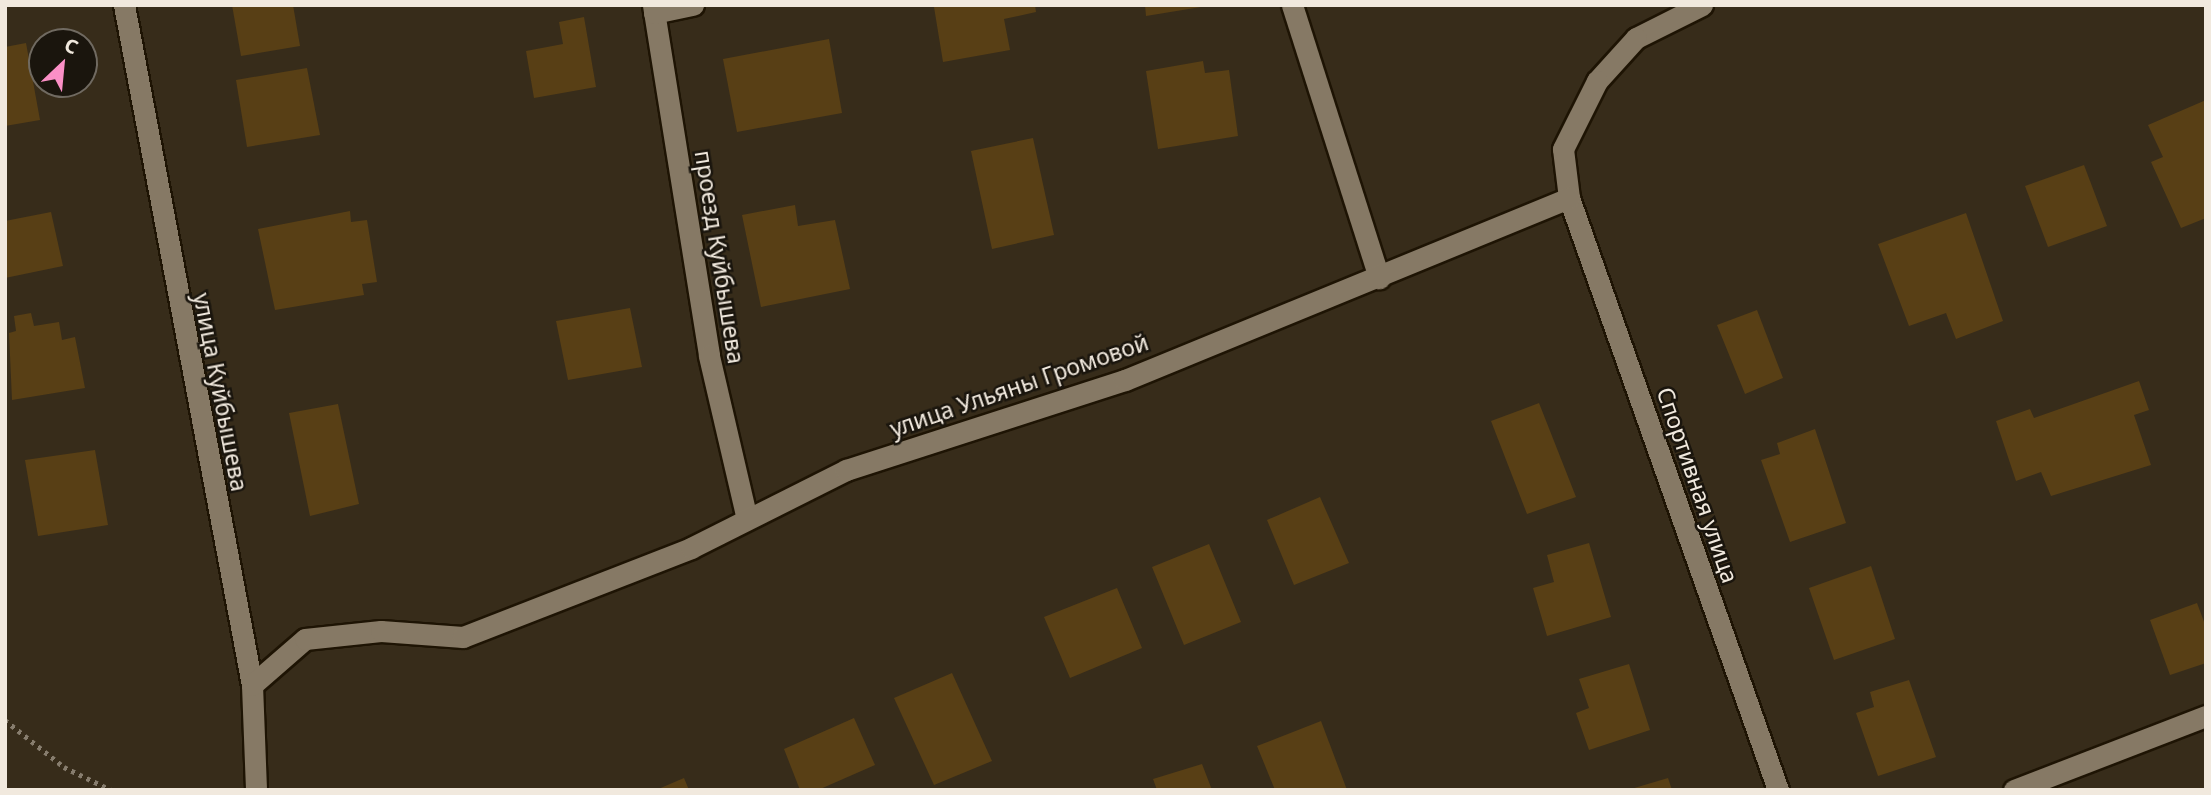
<!DOCTYPE html>
<meta charset="utf-8">
<style>
body{margin:0}
#map{position:relative;width:2211px;height:795px;overflow:hidden;background:#372c1a;font-family:"Noto Sans",sans-serif}
div>[style]{position:absolute}
.building>*{inset:0;background:#583f15}
.path>*{height:4.5px;margin-top:-2.25px;transform-origin:0;background:repeating-linear-gradient(90deg,#877d6e 0 3.5px,transparent 0 8.5px)}
.roads{filter:drop-shadow(2px 0 #1e1404) drop-shadow(-2px 0 #1e1404) drop-shadow(0 2px #1e1404) drop-shadow(0 -2px #1e1404)}
.lane>*{height:21px;margin:-10.5px;padding:0 10.5px;transform-origin:10.5px;border-radius:10.5px;background:#867965}
.street>*{height:21px;margin:-10.5px;padding:0 10.5px;transform-origin:10.5px;border-radius:10.5px;background:#867965}
span{translate:-50% -50%;white-space:nowrap;text-align:center;line-height:1.15;-webkit-text-stroke:5px #1a150d;paint-order:stroke}
.street-label{font-size:23px;color:#f1e9de}
.frame{position:absolute;inset:0;border:7px solid #f1e9de;pointer-events:none}
.north{position:absolute;left:28px;top:28px;width:70px;height:70px;box-sizing:border-box;background:#1a150d;border:2px solid #706a61;border-radius:50%;rotate:26deg;font-size:19px;font-weight:700;line-height:28px;text-align:center;color:#f1e9de}
.north::after{content:'';display:block;margin:auto;width:24px;height:32px;background:#fb8fc6;clip-path:polygon(50% 0,100% 100%,50% 72%,0 100%)}
</style>
<div id="map">
<div class="building">
<i style="clip-path:polygon(232px 5px,293px 5px,300px 46px,241px 56px)"></i>
<i style="clip-path:polygon(1035px 5px,1036px 12px,1004px 19px,1010px 50px,943px 62px,934px 7px)"></i>
<i style="clip-path:polygon(1145px 5px,1201px 5px,1201px 7px,1146px 16px)"></i>
<i style="clip-path:polygon(584px 17px,596px 87px,534px 98px,526px 51px,563px 44px,559px 22px)"></i>
<i style="clip-path:polygon(829px 39px,842px 113px,737px 132px,723px 59px)"></i>
<i style="clip-path:polygon(26px 43px,40px 120px,5px 126px,5px 47px)"></i>
<i style="clip-path:polygon(1203px 61px,1205px 73px,1229px 70px,1238px 136px,1158px 149px,1146px 71px)"></i>
<i style="clip-path:polygon(307px 68px,320px 135px,247px 147px,236px 80px)"></i>
<i style="clip-path:polygon(2206px 100px,2206px 218px,2181px 228px,2151px 162px,2163px 157px,2148px 125px)"></i>
<i style="clip-path:polygon(1033px 138px,1054px 235px,992px 249px,971px 151px)"></i>
<i style="clip-path:polygon(2084px 165px,2107px 226px,2048px 247px,2025px 186px)"></i>
<i style="clip-path:polygon(795px 205px,798px 226px,835px 220px,850px 289px,761px 307px,742px 215px)"></i>
<i style="clip-path:polygon(350px 211px,351px 222px,367px 220px,377px 282px,362px 284px,364px 295px,275px 310px,258px 229px)"></i>
<i style="clip-path:polygon(51px 212px,63px 266px,5px 278px,5px 221px)"></i>
<i style="clip-path:polygon(1966px 213px,2003px 321px,1956px 339px,1946px 313px,1909px 326px,1878px 244px)"></i>
<i style="clip-path:polygon(630px 308px,642px 367px,568px 380px,556px 321px)"></i>
<i style="clip-path:polygon(1757px 310px,1783px 378px,1745px 394px,1717px 325px)"></i>
<i style="clip-path:polygon(31px 313px,34px 326px,59px 322px,62px 340px,75px 337px,85px 388px,12px 400px,9px 333px,16px 331px,14px 316px)"></i>
<i style="clip-path:polygon(2139px 381px,2149px 410px,2134px 415px,2151px 465px,2051px 496px,2041px 472px,2016px 481px,1996px 421px,2030px 409px,2034px 418px)"></i>
<i style="clip-path:polygon(1539px 403px,1576px 497px,1527px 514px,1491px 421px)"></i>
<i style="clip-path:polygon(338px 404px,359px 504px,310px 516px,289px 413px)"></i>
<i style="clip-path:polygon(1815px 429px,1846px 523px,1790px 542px,1761px 460px,1780px 454px,1777px 443px)"></i>
<i style="clip-path:polygon(95px 450px,108px 525px,38px 536px,25px 460px)"></i>
<i style="clip-path:polygon(1320px 497px,1349px 563px,1294px 585px,1267px 520px)"></i>
<i style="clip-path:polygon(1589px 543px,1611px 617px,1547px 636px,1533px 588px,1554px 582px,1547px 555px)"></i>
<i style="clip-path:polygon(1209px 544px,1241px 622px,1184px 645px,1152px 567px)"></i>
<i style="clip-path:polygon(1871px 566px,1895px 639px,1834px 660px,1809px 588px)"></i>
<i style="clip-path:polygon(1117px 588px,1142px 648px,1070px 678px,1044px 617px)"></i>
<i style="clip-path:polygon(2197px 603px,2206px 627px,2206px 663px,2170px 675px,2150px 620px)"></i>
<i style="clip-path:polygon(1629px 664px,1650px 730px,1589px 750px,1576px 713px,1589px 708px,1579px 679px)"></i>
<i style="clip-path:polygon(952px 673px,992px 761px,934px 785px,894px 698px)"></i>
<i style="clip-path:polygon(1909px 680px,1936px 757px,1878px 776px,1856px 713px,1874px 707px,1870px 692px)"></i>
<i style="clip-path:polygon(854px 718px,875px 765px,818px 790px,800px 790px,784px 749px)"></i>
<i style="clip-path:polygon(1321px 721px,1347px 790px,1275px 790px,1257px 746px)"></i>
<i style="clip-path:polygon(1202px 764px,1212px 790px,1157px 790px,1153px 779px)"></i>
<i style="clip-path:polygon(684px 778px,689px 790px,656px 790px)"></i>
<i style="clip-path:polygon(1668px 778px,1672px 790px,1632px 790px,1631px 789px)"></i>
</div>
<div class="path">
<i style="left:5px;top:720px;width:75px;rotate:38.5deg"></i>
<i style="left:64px;top:767px;width:52px;rotate:26.1deg"></i>
</div>
<div class="roads">
<div class="lane">
<i style="left:653px;top:5px;width:355px;rotate:80.9deg"></i>
<i style="left:709px;top:356px;width:163px;rotate:76.9deg"></i>
<i style="left:654px;top:13px;width:40px;rotate:-12deg"></i>
</div>
<div class="street">
<i style="left:124px;top:5px;width:692px;rotate:79.34deg"></i>
<i style="left:252px;top:685px;width:105px;rotate:87.8deg"></i>
<i style="left:1292px;top:5px;width:287px;rotate:72.3deg"></i>
<i style="left:1702px;top:5px;width:74px;rotate:153.4deg"></i>
<i style="left:1636px;top:38px;width:58px;rotate:132.2deg"></i>
<i style="left:1597px;top:81px;width:76px;rotate:116.6deg"></i>
<i style="left:1563px;top:149px;width:49px;rotate:83deg"></i>
<i style="left:1569px;top:198px;width:628px;rotate:70.55deg"></i>
<i style="left:252px;top:685px;width:70px;rotate:-41deg"></i>
<i style="left:305px;top:639px;width:76px;rotate:-6deg"></i>
<i style="left:381px;top:631px;width:82px;rotate:4.2deg"></i>
<i style="left:463px;top:637px;width:245px;rotate:-21.3deg"></i>
<i style="left:691px;top:548px;width:174px;rotate:-26.7deg"></i>
<i style="left:846px;top:470px;width:293px;rotate:-17.9deg"></i>
<i style="left:1125px;top:380px;width:480px;rotate:-22.3deg"></i>
<i style="left:2014px;top:790px;width:206px;rotate:-21.1deg"></i>
</div>
</div>
<div class="street-label">
<span style="left:720px;top:257px;rotate:81deg">проезд Куйбышева</span>
<span style="left:1019px;top:385px;rotate:-19deg">улица Ульяны Громовой</span>
<span style="left:221px;top:392px;rotate:79deg">улица Куйбышева</span>
<span style="left:1698px;top:485px;rotate:71deg">Спортивная улица</span>
</div>
<div class="frame"></div>
<div class="north">С</div>
</div>
